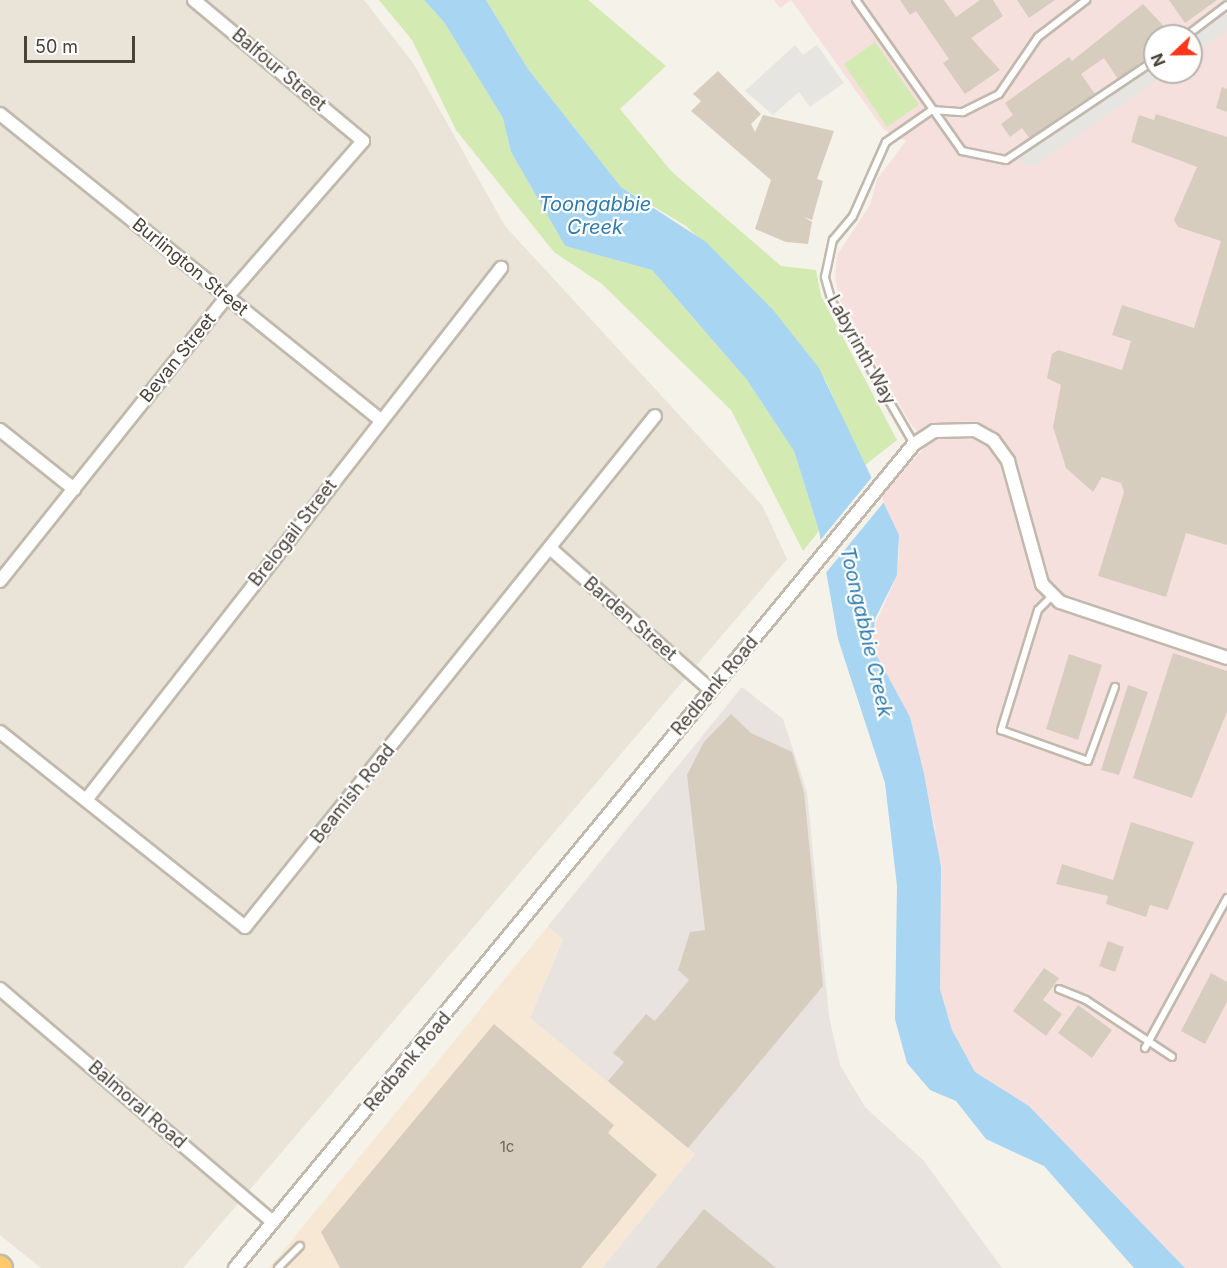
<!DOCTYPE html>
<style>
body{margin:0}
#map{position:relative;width:1227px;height:1268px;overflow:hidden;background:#f5f2ea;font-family:Inter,sans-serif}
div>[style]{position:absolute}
.residential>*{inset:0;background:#e9e3d8}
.commercial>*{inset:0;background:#f7e8d6}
.industrial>*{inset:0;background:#e8e3df}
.medical>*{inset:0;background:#f6e0de}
.green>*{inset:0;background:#d3eab3}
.parking>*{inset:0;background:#e7e5e2}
.water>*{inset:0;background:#a7d5f2}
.pier>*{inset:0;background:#f5f2ea}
.building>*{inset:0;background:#d7cdbf}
.roads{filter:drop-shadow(2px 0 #c1b9ac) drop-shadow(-2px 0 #c1b9ac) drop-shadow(0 2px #c1b9ac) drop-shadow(0 -2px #c1b9ac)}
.lane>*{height:6px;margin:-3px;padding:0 3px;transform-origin:3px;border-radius:3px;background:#fff}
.street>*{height:12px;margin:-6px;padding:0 6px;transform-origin:6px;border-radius:6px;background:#fff}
.highway>*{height:22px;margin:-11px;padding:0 11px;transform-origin:11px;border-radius:11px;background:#ffc96c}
span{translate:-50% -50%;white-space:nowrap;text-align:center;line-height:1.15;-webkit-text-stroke:4.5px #fff;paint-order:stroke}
.number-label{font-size:15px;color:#6d655a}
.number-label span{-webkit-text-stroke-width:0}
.street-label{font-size:18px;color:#4a4238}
.water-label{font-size:20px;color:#2d7cb0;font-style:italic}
.north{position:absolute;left:1143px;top:24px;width:60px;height:60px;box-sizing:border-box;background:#fff;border:2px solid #b7b3af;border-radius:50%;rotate:248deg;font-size:16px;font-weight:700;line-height:24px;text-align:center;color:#4a4238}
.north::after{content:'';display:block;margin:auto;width:21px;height:27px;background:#fd351a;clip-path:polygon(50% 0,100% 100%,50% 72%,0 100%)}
.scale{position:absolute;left:24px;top:36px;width:111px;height:27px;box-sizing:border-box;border:3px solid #4a4238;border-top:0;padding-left:8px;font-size:18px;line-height:21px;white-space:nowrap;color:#4a4238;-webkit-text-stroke:4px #fff;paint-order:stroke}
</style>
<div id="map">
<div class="residential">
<i style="clip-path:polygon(0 0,364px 0,413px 63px,505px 226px,762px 505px,787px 559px,183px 1268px,41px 1268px,0 1235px)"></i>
</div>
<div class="commercial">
<i style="clip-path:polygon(548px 926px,563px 938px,530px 1018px,695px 1154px,602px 1268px,269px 1268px)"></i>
</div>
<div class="industrial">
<i style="clip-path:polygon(742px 687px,783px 719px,807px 792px,829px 1016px,840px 1065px,865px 1107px,924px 1161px,1002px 1268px,602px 1268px,695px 1154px,530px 1018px,563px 939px,548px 926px)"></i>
</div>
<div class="medical">
<i style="clip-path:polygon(evenodd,774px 0,1227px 0,1227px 1268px,1185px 1268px,1029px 1106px,975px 1072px,952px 1030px,940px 989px,935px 828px,910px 717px,877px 663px,871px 634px,897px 575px,899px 556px,899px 535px,878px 498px,928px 444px,910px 423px,841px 303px,835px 279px,837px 255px,870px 205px,877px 179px,906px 141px,884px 130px,791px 0,780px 8px,774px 0,1155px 36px,1191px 36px,1191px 72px,1155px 72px,1155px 36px)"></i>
</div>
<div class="green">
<i style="clip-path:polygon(379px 0,424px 0,444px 22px,503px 118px,511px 152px,565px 246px,652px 270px,747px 380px,794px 451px,819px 531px,803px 551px,731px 410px,602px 284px,554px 252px,456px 130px,412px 40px)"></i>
<i style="clip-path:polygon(486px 0,588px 0,666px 66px,620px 109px,672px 172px,781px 266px,816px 270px,821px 296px,897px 440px,864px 466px,826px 381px,749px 286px,686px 226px,621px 187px,528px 69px)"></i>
<i style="clip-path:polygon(875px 42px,919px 105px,887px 127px,844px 64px)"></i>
</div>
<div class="parking">
<i style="clip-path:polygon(1227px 0,1227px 31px,1191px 56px,1191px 36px,1177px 36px)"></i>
<i style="clip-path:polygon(795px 45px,803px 55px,817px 45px,844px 83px,810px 107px,799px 92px,773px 115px,745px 91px)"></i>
<i style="clip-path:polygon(1155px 52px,1155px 72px,1169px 72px,1035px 166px,1023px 164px,1014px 151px)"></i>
</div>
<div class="water">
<i style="clip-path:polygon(424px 0,486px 0,528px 69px,621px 187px,706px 242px,774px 311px,819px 368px,899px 535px,897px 575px,875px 619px,872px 647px,910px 717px,924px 774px,941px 867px,940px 989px,952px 1030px,975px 1072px,1029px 1106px,1185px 1268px,1134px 1268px,1044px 1166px,986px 1139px,956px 1101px,930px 1090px,907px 1063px,895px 1019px,897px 886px,885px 783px,838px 639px,819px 531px,794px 451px,747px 380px,652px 270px,565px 246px,511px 152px,503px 118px,444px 22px)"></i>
</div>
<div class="pier">
<i style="clip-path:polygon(872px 477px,884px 502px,825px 574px,818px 543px)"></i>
</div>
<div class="building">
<i style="clip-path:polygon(900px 0,944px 0,956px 17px,980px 0,993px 0,1003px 16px,971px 38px,1000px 70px,965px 94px,943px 63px,949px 59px,916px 11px,910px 15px)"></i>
<i style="clip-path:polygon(1017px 0,1055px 0,1029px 18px)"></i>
<i style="clip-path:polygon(1169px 0,1217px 0,1185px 23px)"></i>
<i style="clip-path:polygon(1143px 4px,1173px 36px,1155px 36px,1155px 52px,1118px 79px,1104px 58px,1081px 74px,1095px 94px,1031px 140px,1022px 128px,1010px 137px,1001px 124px,1013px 115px,1005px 103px,1069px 57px,1072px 61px)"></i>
<i style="clip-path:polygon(718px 71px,761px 114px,751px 124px,755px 132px,763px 115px,834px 131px,817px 179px,823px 181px,812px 220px,804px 217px,812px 222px,808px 244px,786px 242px,755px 229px,771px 180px,691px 111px,701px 101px,693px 94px)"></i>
<i style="clip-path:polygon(1222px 87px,1227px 89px,1227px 112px,1216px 108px)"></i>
<i style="clip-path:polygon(1156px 114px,1227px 137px,1227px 545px,1186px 533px,1166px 597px,1098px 576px,1124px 492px,1121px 483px,1102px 477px,1093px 492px,1066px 468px,1053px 427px,1061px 385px,1047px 378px,1052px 354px,1058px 350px,1122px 370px,1131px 341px,1112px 335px,1122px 305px,1194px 328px,1221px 241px,1178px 227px,1174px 220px,1197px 167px,1131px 142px,1139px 115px,1154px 120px)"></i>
<i style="clip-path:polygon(1173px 653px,1227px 671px,1227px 712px,1192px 798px,1133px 778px)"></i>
<i style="clip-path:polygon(1069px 654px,1102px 665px,1078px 740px,1046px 729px)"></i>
<i style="clip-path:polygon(1128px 685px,1148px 692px,1119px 775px,1101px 770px)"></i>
<i style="clip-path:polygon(731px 714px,751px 733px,792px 752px,804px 792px,823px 986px,688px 1148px,608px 1081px,624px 1062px,613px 1053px,646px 1014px,655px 1021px,689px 980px,678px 970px,690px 932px,705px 930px,687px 775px,704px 742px)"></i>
<i style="clip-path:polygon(1131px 822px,1194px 842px,1168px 910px,1150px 905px,1146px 917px,1106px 904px,1108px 896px,1056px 884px,1062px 864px,1113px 880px)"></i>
<i style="clip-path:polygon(1108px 941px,1124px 947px,1115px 972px,1099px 966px)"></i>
<i style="clip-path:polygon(1044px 968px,1059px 978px,1043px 1000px,1062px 1014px,1046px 1036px,1013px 1011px)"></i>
<i style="clip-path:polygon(1211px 973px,1227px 982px,1227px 1002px,1205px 1044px,1181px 1031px)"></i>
<i style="clip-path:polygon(1078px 1005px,1112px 1030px,1092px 1058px,1058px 1033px)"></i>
<i style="clip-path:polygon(494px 1024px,614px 1125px,608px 1133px,657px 1175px,581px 1268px,340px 1268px,321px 1232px)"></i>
<i style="clip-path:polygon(704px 1209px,776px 1268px,656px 1268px)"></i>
</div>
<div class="roads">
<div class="lane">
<i style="left:856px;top:0;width:184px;rotate:54.9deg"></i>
<i style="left:962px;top:151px;width:45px;rotate:11.6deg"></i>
<i style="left:1006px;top:160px;width:179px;rotate:-33.9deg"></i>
<i style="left:1186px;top:36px;width:51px;rotate:-37.1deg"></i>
<i style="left:914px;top:444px;width:164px;rotate:-120deg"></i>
<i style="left:832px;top:302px;width:26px;rotate:-106deg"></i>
<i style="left:825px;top:277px;width:38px;rotate:-78deg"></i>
<i style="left:833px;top:240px;width:31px;rotate:-50deg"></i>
<i style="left:853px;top:216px;width:81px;rotate:-66deg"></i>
<i style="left:886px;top:142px;width:56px;rotate:-34.8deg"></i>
<i style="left:932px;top:110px;width:31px;rotate:4deg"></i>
<i style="left:963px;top:112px;width:40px;rotate:-26.6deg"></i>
<i style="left:999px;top:94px;width:69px;rotate:-55.6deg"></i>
<i style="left:1038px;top:37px;width:61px;rotate:-37.6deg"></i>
<i style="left:1053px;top:595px;width:21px;rotate:135deg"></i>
<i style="left:1038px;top:610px;width:126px;rotate:107.1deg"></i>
<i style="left:1001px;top:730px;width:92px;rotate:19.6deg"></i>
<i style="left:1088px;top:761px;width:79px;rotate:-70deg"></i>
<i style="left:1059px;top:989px;width:29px;rotate:22deg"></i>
<i style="left:1086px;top:1000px;width:103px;rotate:33.5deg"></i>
<i style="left:1145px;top:1048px;width:171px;rotate:-61.3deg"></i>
<i style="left:278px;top:1268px;width:31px;rotate:-45deg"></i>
</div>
<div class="street">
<i style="left:0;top:114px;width:488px;rotate:38.8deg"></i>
<i style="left:0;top:430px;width:95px;rotate:38.6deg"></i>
<i style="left:551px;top:549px;width:212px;rotate:41.4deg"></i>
<i style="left:0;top:581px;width:364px;rotate:-51.4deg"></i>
<i style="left:227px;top:297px;width:207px;rotate:-48.9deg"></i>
<i style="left:363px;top:141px;width:220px;rotate:-140.2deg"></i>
<i style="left:0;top:732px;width:313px;rotate:38.5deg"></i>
<i style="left:245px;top:927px;width:655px;rotate:-51.26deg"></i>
<i style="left:86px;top:800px;width:675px;rotate:-52.04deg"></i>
<i style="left:0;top:989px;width:359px;rotate:40.5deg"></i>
<i style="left:235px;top:1268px;width:1068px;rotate:-50.51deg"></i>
<i style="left:914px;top:444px;width:24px;rotate:-33deg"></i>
<i style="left:934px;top:431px;width:41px;rotate:-1.4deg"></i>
<i style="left:975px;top:430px;width:21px;rotate:29deg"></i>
<i style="left:993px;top:440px;width:26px;rotate:54deg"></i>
<i style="left:1008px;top:461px;width:128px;rotate:74.5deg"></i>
<i style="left:1042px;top:584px;width:25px;rotate:45deg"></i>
<i style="left:1060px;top:602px;width:176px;rotate:18.5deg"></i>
</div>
<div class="highway">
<i style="left:0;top:1267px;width:1px;rotate:45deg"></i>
</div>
</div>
<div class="number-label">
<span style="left:507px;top:1147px">1c</span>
</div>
<div class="street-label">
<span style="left:279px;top:70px;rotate:40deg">Balfour Street</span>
<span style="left:190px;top:267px;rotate:39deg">Burlington Street</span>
<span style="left:861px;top:350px;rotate:61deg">Labyrinth Way</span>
<span style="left:178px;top:358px;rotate:-51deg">Bevan Street</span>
<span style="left:293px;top:533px;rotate:-52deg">Brelogail Street</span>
<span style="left:630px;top:619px;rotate:41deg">Barden Street</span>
<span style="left:715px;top:686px;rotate:-50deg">Redbank Road</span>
<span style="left:353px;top:794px;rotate:-51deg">Beamish Road</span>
<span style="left:408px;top:1062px;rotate:-50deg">Redbank Road</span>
<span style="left:137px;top:1105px;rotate:41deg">Balmoral Road</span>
</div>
<div class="water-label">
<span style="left:595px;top:216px">Toongabbie<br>Creek</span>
<span style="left:866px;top:632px;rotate:77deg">Toongabbie Creek</span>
</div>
<div class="north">N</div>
<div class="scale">50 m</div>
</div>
